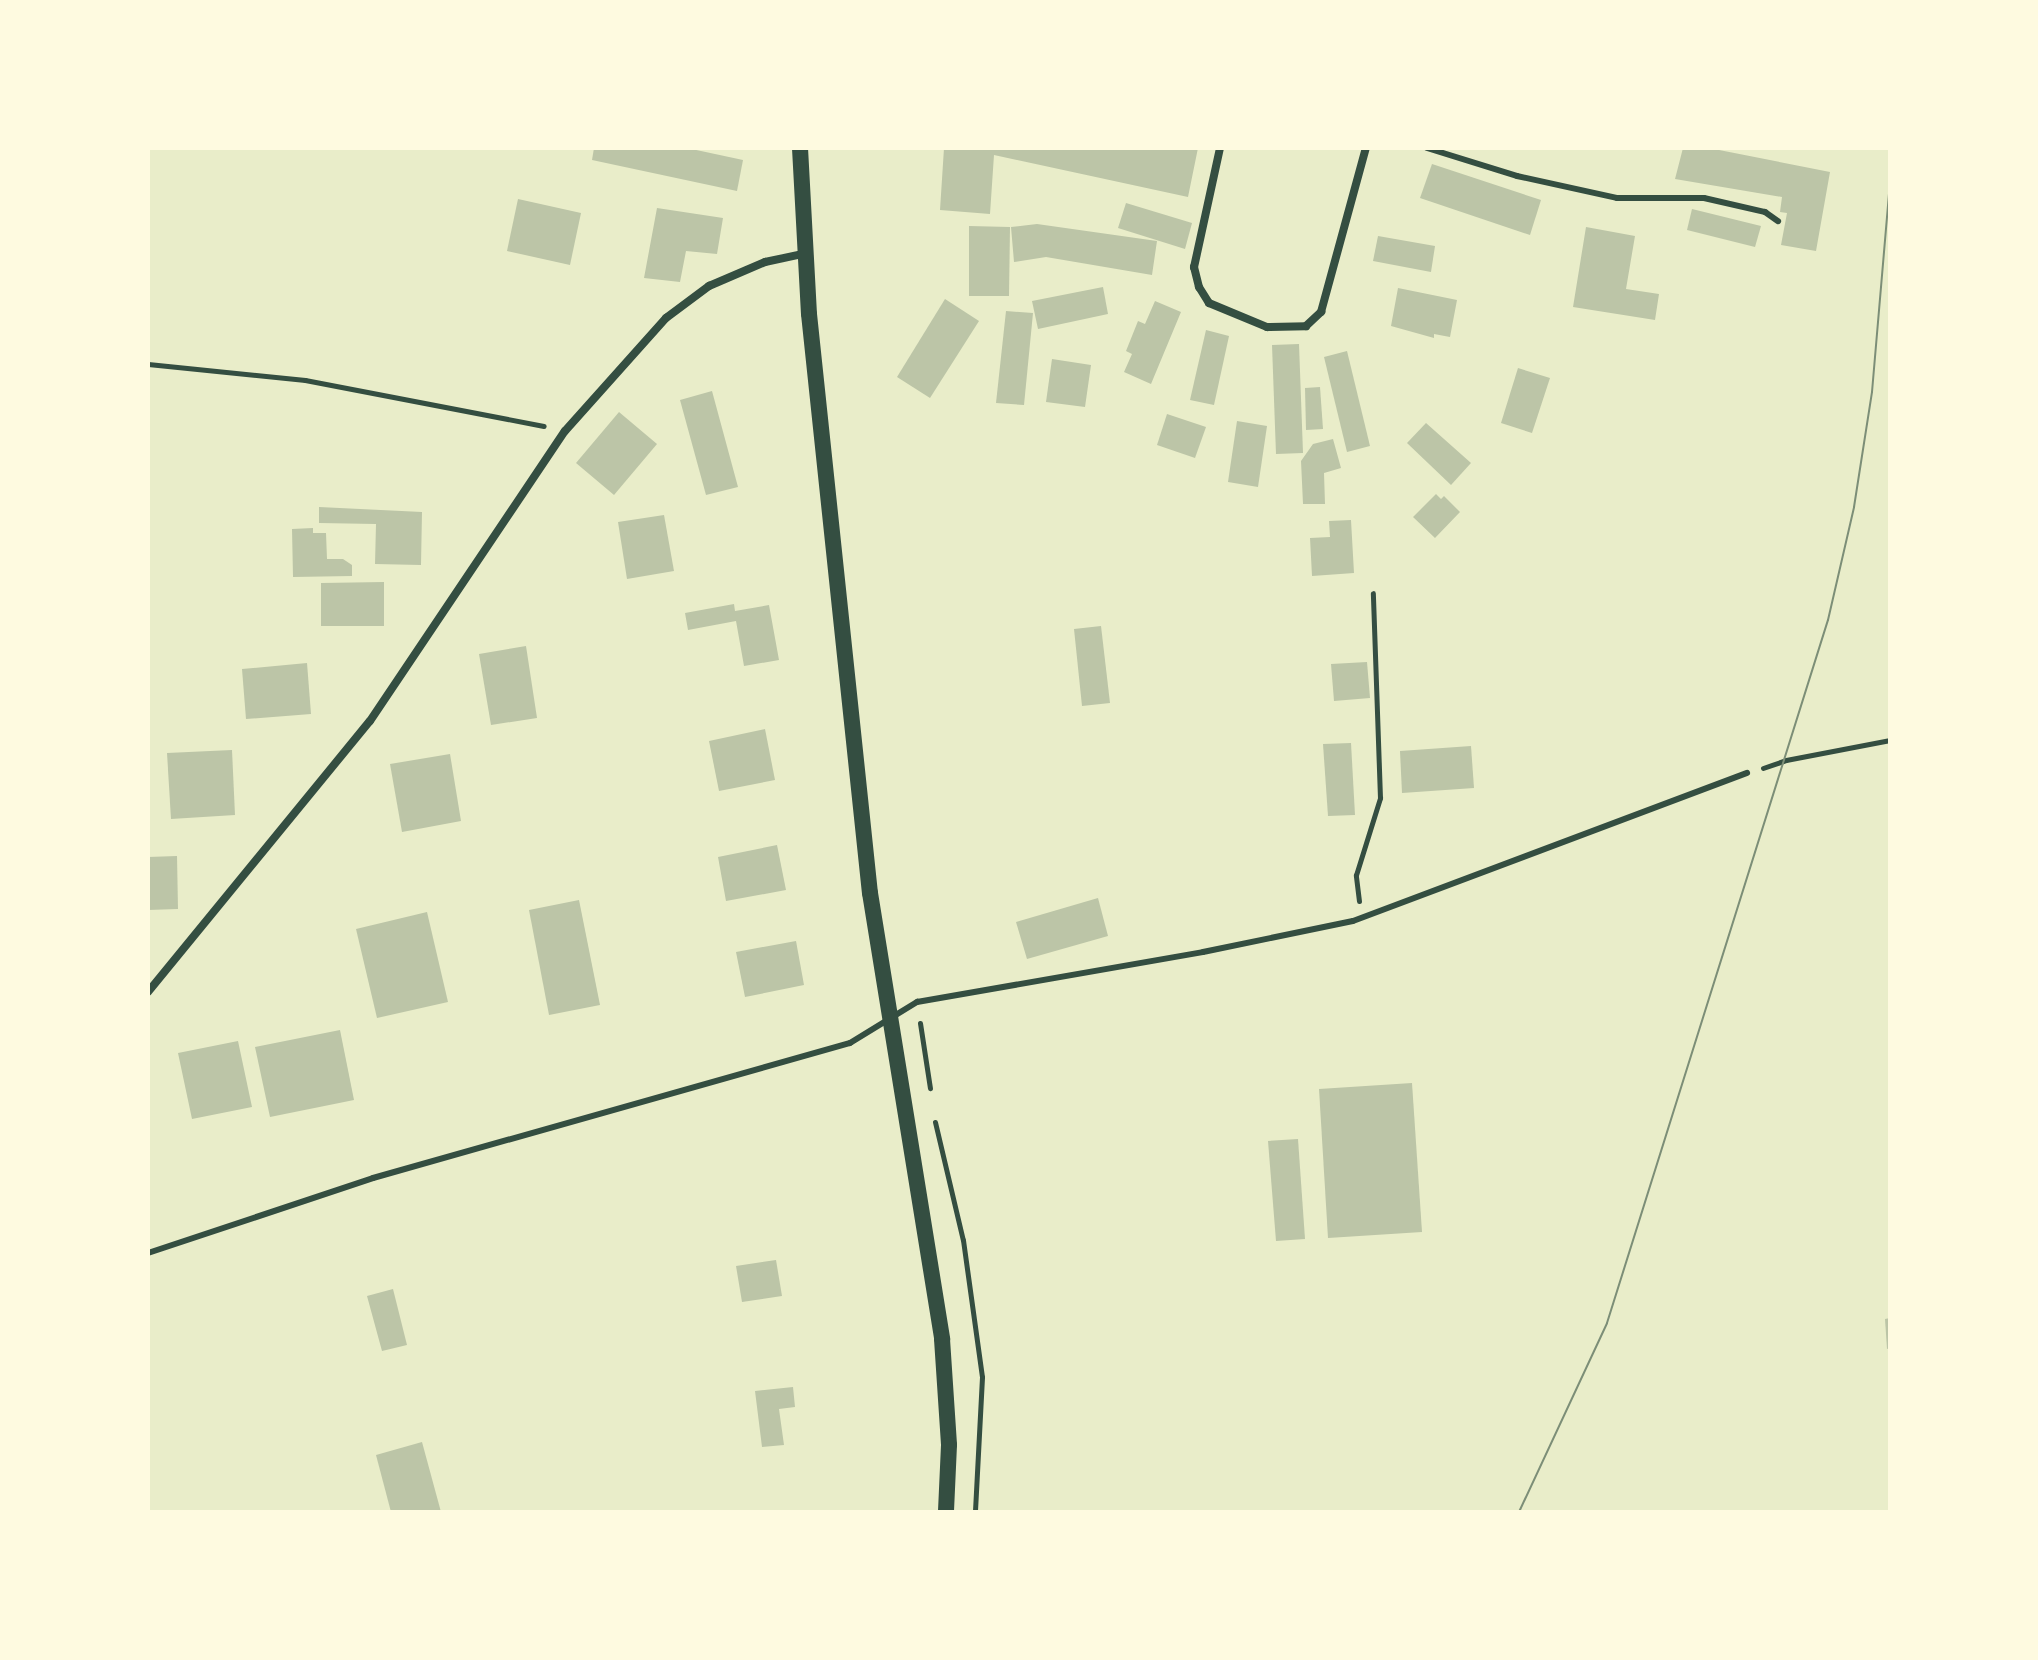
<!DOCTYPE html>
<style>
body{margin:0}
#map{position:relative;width:2038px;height:1660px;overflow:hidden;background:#e9edc9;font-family:Cabin,sans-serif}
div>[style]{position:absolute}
.building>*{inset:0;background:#bcc5a7}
.path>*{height:5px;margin:-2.5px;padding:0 2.5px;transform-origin:2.5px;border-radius:2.5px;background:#344e41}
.service>*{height:6px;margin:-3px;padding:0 3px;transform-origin:3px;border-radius:3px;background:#344e41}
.minor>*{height:8px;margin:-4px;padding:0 4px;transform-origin:4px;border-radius:4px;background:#344e41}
.secondary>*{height:16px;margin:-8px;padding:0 8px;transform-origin:8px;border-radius:8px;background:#344e41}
.tram>*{height:2px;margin:-1px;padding:0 1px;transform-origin:1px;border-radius:1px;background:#7c8e77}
span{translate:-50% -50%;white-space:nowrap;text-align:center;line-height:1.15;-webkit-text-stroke:6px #fefae0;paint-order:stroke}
.frame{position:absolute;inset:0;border:150px solid #fefae0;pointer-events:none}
</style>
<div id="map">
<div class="building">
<i style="clip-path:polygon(594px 148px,687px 148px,743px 160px,737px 191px,592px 160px)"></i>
<i style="clip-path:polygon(944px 148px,1198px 148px,1188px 197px,994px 155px,990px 214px,940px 210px)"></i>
<i style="clip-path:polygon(1683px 148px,1709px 148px,1830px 172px,1816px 251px,1781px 245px,1787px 213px,1780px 212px,1782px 197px,1675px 179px)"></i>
<i style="clip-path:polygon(1432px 164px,1541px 200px,1530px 235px,1420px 198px)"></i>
<i style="clip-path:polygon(518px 199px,581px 213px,570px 265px,507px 251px)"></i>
<i style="clip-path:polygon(1126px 203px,1192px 223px,1185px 249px,1118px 228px)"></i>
<i style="clip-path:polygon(657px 208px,723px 218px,717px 254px,686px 251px,680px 282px,644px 278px)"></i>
<i style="clip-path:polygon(1692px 209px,1761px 226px,1755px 247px,1687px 230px)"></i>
<i style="clip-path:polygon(1037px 224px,1157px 241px,1152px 275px,1046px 257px,1014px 262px,1011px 227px)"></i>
<i style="clip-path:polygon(969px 226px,1010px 227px,1009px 296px,969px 296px)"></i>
<i style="clip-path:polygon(1586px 227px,1635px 236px,1626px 289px,1659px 294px,1655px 320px,1573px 307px)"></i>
<i style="clip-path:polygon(1378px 236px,1435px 246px,1431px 272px,1373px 261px)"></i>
<i style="clip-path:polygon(1103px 287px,1108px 314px,1038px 329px,1032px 301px)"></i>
<i style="clip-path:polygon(1398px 288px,1457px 300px,1450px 337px,1434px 334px,1434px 338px,1391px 326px)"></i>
<i style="clip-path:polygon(945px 299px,979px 321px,930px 398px,897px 377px)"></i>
<i style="clip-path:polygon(1155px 301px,1181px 312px,1151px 384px,1124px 372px,1132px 354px,1126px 351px,1138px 321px,1145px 324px)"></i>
<i style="clip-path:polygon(1006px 311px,1033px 313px,1024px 405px,996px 403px)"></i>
<i style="clip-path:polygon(1206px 330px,1229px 336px,1214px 405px,1190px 400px)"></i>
<i style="clip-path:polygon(1299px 344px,1303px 453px,1276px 454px,1272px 345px)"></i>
<i style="clip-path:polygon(1347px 351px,1370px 446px,1347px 452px,1324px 357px)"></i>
<i style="clip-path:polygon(1052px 359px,1091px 365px,1085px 407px,1046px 402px)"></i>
<i style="clip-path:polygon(1518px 368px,1550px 378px,1532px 433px,1501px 423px)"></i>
<i style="clip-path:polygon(1320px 387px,1323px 429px,1306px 430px,1305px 388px)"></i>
<i style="clip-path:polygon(712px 391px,738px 487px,706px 495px,680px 400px)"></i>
<i style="clip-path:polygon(619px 412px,657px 444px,614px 495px,576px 463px)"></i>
<i style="clip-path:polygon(1167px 414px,1206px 427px,1195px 458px,1157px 445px)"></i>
<i style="clip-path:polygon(1237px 421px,1267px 426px,1258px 487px,1228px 482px)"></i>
<i style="clip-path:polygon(1426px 423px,1471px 463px,1451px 485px,1407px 443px)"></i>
<i style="clip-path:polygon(1333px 439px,1341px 468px,1324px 473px,1325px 504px,1303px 504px,1301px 461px,1313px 444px)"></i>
<i style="clip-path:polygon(1436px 494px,1441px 499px,1444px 496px,1460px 512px,1435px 538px,1413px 517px)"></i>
<i style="clip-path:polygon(319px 507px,422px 512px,421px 565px,375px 564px,376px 524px,319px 523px)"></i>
<i style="clip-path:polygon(664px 515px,674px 571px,627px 579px,618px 522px)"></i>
<i style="clip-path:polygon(1351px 520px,1354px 573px,1312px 576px,1310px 538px,1330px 537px,1329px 521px)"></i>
<i style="clip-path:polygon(313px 528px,313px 533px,326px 533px,327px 559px,343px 559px,352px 565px,352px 576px,293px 577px,292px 529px)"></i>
<i style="clip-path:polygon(384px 582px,384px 626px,321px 626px,321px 583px)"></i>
<i style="clip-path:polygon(734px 604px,735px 611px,769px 605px,779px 660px,744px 666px,736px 621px,688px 630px,685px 613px)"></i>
<i style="clip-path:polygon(1101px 626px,1110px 703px,1082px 706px,1074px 629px)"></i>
<i style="clip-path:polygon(526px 646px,537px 718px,491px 725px,479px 654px)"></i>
<i style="clip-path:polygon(1367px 662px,1370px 698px,1334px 701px,1331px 664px)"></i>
<i style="clip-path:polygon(307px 663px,311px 714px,246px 719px,242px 669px)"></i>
<i style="clip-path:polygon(765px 729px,775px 780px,719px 791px,709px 741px)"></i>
<i style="clip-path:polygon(1351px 743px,1355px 815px,1328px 816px,1323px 744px)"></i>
<i style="clip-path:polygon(1471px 746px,1474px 788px,1402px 793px,1400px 751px)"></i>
<i style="clip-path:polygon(232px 750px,235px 815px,171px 819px,167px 753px)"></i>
<i style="clip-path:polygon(450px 754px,461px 821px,402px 832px,390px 764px)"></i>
<i style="clip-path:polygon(777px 845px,786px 890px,726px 901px,718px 857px)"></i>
<i style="clip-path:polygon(177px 856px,178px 909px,148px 910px,148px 857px)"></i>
<i style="clip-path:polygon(1098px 898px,1108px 936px,1027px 959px,1016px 922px)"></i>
<i style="clip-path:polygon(579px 900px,600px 1005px,549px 1015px,529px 910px)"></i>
<i style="clip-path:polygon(427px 912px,448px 1002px,377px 1018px,356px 929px)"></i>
<i style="clip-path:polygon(796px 941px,804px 985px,745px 997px,736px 952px)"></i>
<i style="clip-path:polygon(340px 1030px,354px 1100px,270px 1117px,255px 1047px)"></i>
<i style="clip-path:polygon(238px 1041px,252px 1107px,192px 1119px,178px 1053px)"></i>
<i style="clip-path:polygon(1412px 1083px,1422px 1232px,1328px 1238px,1319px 1089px)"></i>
<i style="clip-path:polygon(1298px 1139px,1305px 1239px,1276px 1241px,1268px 1141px)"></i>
<i style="clip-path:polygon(776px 1260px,782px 1296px,742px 1302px,736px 1266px)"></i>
<i style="clip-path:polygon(393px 1289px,407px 1345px,382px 1351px,367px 1296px)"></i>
<i style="clip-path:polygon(1890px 1318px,1890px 1348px,1887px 1349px,1885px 1319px)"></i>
<i style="clip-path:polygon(793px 1387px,795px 1407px,779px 1409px,784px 1445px,762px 1447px,755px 1391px)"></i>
<i style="clip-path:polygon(422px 1442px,441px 1512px,391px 1512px,376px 1455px)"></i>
</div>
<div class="path">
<i style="left:148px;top:364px;width:158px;rotate:5.8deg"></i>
<i style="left:305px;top:380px;width:243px;rotate:10.9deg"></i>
<i style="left:1763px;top:768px;width:24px;rotate:-19deg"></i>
<i style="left:1786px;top:760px;width:106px;rotate:-10.9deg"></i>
<i style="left:1359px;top:901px;width:26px;rotate:-97deg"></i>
<i style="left:1356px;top:875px;width:81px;rotate:-72.7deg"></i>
<i style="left:1380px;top:798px;width:205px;rotate:-92deg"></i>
<i style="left:920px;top:1023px;width:66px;rotate:81.3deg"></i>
<i style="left:935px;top:1122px;width:121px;rotate:76.7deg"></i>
<i style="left:963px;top:1240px;width:138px;rotate:82.1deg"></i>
<i style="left:982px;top:1377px;width:135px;rotate:93deg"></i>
</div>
<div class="service">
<i style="left:1427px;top:148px;width:94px;rotate:17.3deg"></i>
<i style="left:1517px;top:176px;width:102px;rotate:12.4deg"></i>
<i style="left:1617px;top:198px;width:87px"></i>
<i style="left:1704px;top:198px;width:63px;rotate:12.9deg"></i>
<i style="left:1765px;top:212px;width:16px;rotate:35deg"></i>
<i style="left:148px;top:1253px;width:237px;rotate:-18.4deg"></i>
<i style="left:373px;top:1178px;width:496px;rotate:-15.8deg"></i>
<i style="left:850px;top:1043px;width:79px;rotate:-31.5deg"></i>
<i style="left:917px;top:1002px;width:290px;rotate:-9.9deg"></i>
<i style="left:1203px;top:952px;width:153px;rotate:-11.7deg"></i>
<i style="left:1353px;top:921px;width:421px;rotate:-20.6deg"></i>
</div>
<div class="minor">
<i style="left:1220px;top:148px;width:122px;rotate:102.3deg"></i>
<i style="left:1194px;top:267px;width:21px;rotate:76deg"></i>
<i style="left:1199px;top:287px;width:19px;rotate:58deg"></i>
<i style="left:1209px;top:303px;width:63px;rotate:22.5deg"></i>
<i style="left:1267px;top:327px;width:39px;rotate:-1deg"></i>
<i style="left:1306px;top:326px;width:21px;rotate:-43deg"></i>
<i style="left:1321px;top:312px;width:170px;rotate:-74.7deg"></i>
<i style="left:148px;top:992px;width:350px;rotate:-50.7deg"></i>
<i style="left:370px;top:721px;width:349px;rotate:-56.1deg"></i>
<i style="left:565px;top:431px;width:152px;rotate:-48.2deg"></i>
<i style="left:666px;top:318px;width:54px;rotate:-36.7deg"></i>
<i style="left:709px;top:286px;width:61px;rotate:-23.2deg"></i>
<i style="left:765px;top:262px;width:40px;rotate:-12deg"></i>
</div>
<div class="secondary">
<i style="left:800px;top:148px;width:166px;rotate:86.9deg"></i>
<i style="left:809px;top:314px;width:582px;rotate:83.99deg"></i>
<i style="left:870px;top:893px;width:452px;rotate:80.8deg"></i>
<i style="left:942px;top:1339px;width:106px;rotate:86.2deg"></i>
<i style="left:949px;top:1445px;width:67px;rotate:92.6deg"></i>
</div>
<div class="tram">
<i style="left:1519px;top:1512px;width:208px;rotate:-65deg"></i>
<i style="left:1607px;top:1323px;width:737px;rotate:-72.55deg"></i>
<i style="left:1828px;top:620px;width:116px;rotate:-77deg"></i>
<i style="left:1854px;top:507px;width:116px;rotate:-81.1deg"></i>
<i style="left:1872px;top:392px;width:210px;rotate:-85.1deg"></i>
</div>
<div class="frame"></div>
</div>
